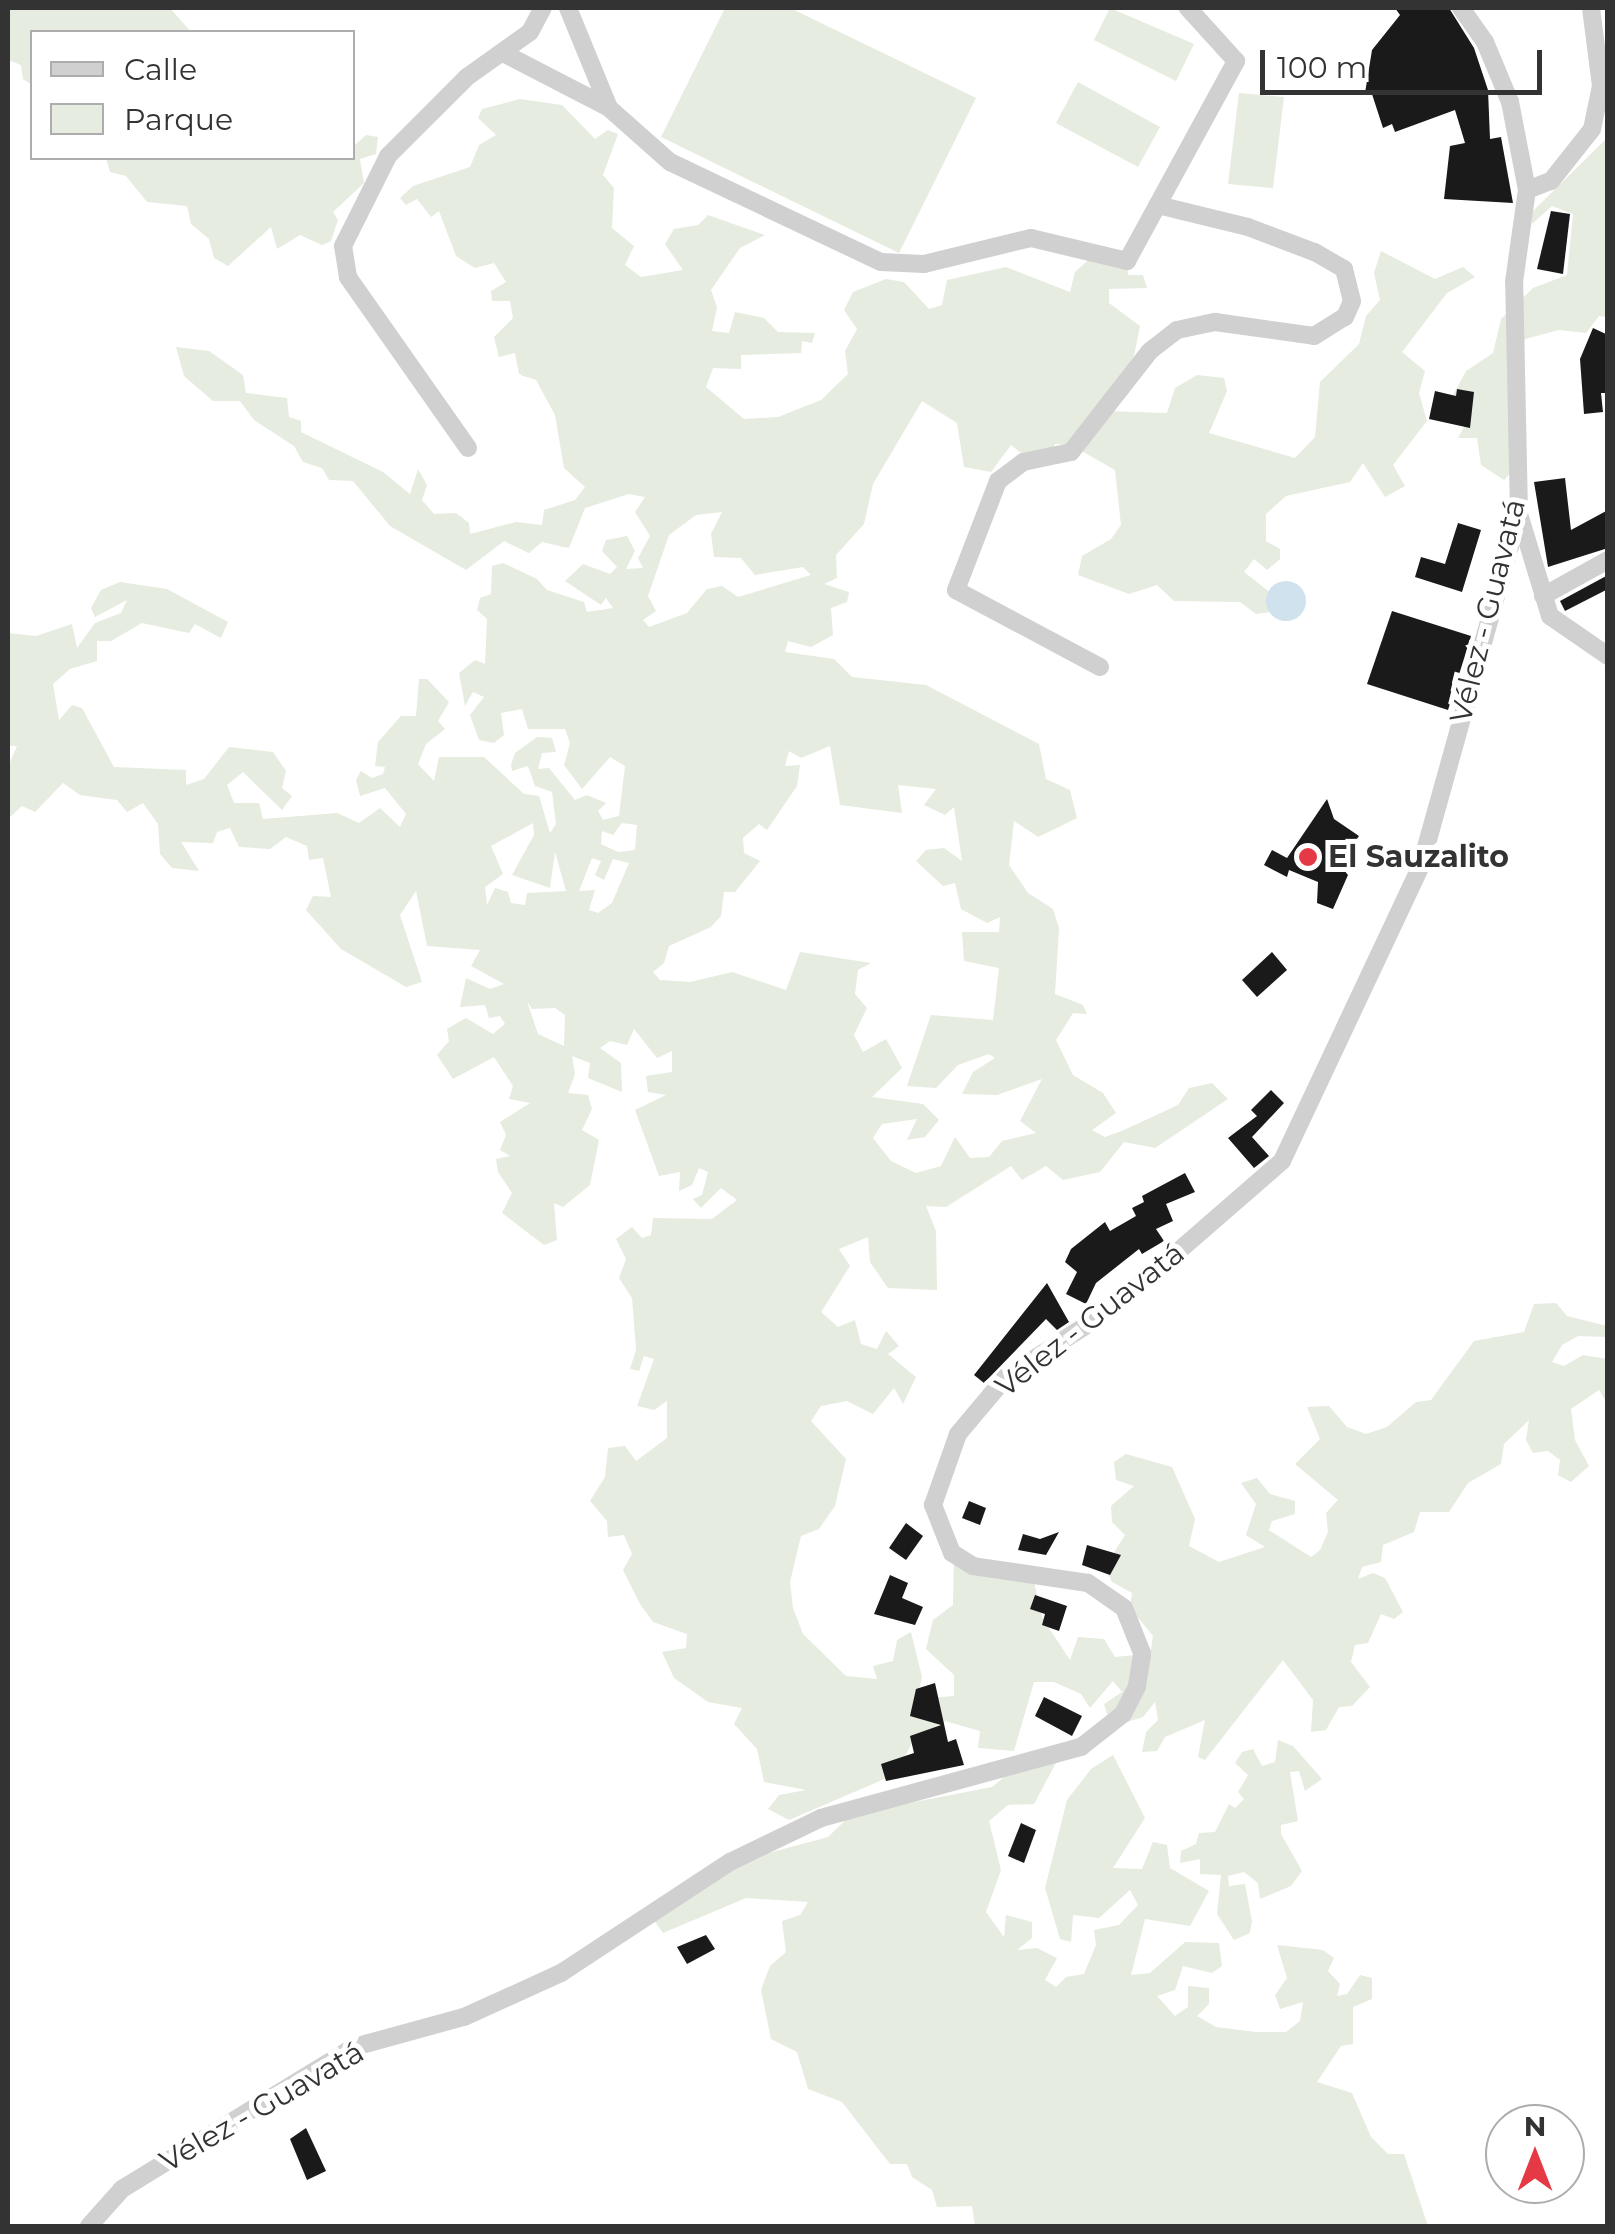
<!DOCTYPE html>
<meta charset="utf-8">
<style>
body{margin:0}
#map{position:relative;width:1615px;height:2234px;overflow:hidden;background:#fff;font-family:Montserrat,sans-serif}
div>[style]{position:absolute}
.green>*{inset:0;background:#e6ecdf}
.water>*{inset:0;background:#cfe2ee}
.round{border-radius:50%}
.building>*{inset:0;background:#1a1a1a}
.minor>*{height:18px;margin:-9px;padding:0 9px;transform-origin:9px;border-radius:9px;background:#d0d0d0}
.dots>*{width:28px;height:28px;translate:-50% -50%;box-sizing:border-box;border:5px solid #fff;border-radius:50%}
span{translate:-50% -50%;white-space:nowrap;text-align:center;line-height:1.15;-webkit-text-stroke:10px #fff;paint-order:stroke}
.street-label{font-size:30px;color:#333}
.poi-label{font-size:30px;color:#333;font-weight:700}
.left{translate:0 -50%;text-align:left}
.frame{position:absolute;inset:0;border:10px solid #333;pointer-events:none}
.legend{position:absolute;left:30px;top:30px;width:325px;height:130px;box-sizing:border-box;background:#fff;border:2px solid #adadad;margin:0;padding:12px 18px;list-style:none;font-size:30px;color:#333}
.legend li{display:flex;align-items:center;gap:20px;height:50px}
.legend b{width:50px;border:2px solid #adadad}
.north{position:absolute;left:1485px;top:2104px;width:100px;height:100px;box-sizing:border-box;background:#fff;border:2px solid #adadad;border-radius:50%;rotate:0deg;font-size:28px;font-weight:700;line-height:40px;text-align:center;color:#333}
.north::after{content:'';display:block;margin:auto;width:35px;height:45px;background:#e63946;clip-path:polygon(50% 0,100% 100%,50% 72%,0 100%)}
.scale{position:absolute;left:1260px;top:50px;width:282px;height:45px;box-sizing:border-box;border:5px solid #333;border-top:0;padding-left:12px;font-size:30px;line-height:35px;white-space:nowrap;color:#333;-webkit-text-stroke:8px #fff;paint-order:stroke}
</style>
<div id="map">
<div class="green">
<i style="clip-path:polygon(8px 8px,170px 8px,191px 32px,32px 32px,32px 85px,23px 79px,21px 65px,8px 60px)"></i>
<i style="clip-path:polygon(725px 8px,790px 8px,976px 98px,899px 253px,661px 137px)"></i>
<i style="clip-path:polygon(1110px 8px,1194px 44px,1176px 81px,1094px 40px)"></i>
<i style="clip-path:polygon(1078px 82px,1160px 127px,1138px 167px,1056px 123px)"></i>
<i style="clip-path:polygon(1239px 93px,1284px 97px,1273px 188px,1228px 184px)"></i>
<i style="clip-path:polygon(evenodd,520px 99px,562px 105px,595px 139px,608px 130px,618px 134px,603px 175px,614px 188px,612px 228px,634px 246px,625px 265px,641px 277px,683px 270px,665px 244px,674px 229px,698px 225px,708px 215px,765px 235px,740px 248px,711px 290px,717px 307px,712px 331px,729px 333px,735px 312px,764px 318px,778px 332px,815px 333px,812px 343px,802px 341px,801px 353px,741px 355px,741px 369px,713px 368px,706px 387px,744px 419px,778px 417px,821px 400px,848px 374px,845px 351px,857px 329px,844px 310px,853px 292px,886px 279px,904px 282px,929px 309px,942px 305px,947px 280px,1006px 267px,1070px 292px,1075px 272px,1104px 246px,1127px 256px,1128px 275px,1143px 275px,1147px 288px,1109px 289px,1109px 303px,1140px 326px,1134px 356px,1104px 411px,1167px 413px,1175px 388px,1197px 375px,1224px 378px,1227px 391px,1209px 433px,1295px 458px,1315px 437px,1320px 382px,1359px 344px,1366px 316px,1380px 300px,1374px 273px,1381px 251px,1435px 279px,1463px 267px,1475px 277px,1447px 293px,1402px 352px,1425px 371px,1419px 393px,1427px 421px,1393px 465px,1405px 486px,1385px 497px,1363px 463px,1350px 482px,1286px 496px,1266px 514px,1266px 541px,1280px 549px,1280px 559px,1267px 570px,1254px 559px,1244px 572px,1272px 594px,1270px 612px,1256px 614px,1240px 602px,1174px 601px,1157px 585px,1129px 594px,1078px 575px,1082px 556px,1111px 539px,1121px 525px,1115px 470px,1071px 445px,1055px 444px,1050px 459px,1030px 460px,1011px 445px,991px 472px,964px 467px,957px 423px,922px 401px,873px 484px,864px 524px,836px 555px,837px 578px,824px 584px,849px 592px,847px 602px,831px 608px,833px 635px,811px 647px,788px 641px,785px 652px,834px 659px,852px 677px,926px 685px,1039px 744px,1046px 779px,1070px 790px,1077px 818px,1063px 825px,1038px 837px,1014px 821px,1009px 865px,1028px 893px,1053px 909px,1059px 928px,1055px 994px,1083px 1005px,1087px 1014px,1073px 1013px,1056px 1040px,1073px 1075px,1103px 1093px,1116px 1113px,1092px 1130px,1105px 1137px,1124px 1130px,1178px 1105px,1189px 1088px,1212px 1083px,1228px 1099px,1155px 1148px,1124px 1142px,1100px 1172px,1063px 1180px,1046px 1166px,1022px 1180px,1011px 1166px,946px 1207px,926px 1206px,936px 1231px,937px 1290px,888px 1288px,870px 1262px,868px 1237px,839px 1249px,850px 1266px,821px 1312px,838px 1327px,855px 1320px,861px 1344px,877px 1349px,886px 1331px,899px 1346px,888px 1354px,916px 1377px,903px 1404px,894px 1388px,873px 1414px,847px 1401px,821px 1406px,811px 1421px,846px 1459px,835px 1506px,819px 1529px,801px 1536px,790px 1582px,793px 1608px,803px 1634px,846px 1676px,877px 1679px,873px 1666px,893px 1661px,897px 1640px,911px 1632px,922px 1677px,917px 1699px,954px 1696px,954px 1675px,926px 1649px,933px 1620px,953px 1605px,954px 1553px,1033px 1578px,1043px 1619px,1070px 1660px,1078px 1637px,1104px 1639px,1115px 1657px,1135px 1655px,1148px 1670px,1153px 1636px,1130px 1608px,1132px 1593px,1112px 1582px,1105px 1567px,1125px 1535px,1112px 1522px,1111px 1506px,1134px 1486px,1116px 1480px,1114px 1462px,1126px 1454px,1172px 1467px,1195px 1519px,1189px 1546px,1219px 1562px,1265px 1547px,1246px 1535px,1256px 1504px,1241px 1483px,1257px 1478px,1270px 1494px,1295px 1501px,1295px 1514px,1272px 1521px,1269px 1530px,1311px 1557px,1320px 1550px,1328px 1532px,1326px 1513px,1338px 1500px,1295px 1464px,1320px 1439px,1307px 1407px,1329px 1406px,1347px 1427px,1366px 1434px,1387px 1427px,1416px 1402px,1431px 1400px,1474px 1341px,1524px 1332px,1534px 1304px,1556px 1303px,1567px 1316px,1607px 1326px,1607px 1337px,1578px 1336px,1562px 1345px,1552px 1362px,1564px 1366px,1583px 1355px,1607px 1359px,1607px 1403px,1599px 1390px,1571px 1409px,1575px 1440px,1589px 1466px,1571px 1482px,1558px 1475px,1560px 1460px,1548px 1451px,1533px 1453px,1526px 1440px,1529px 1420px,1504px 1444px,1501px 1464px,1468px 1483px,1449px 1512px,1420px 1512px,1414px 1532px,1383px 1545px,1381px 1562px,1362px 1567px,1358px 1579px,1373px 1573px,1385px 1578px,1403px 1612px,1394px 1619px,1381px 1614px,1368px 1643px,1355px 1645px,1351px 1662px,1370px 1687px,1352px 1706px,1339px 1707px,1326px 1730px,1311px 1732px,1313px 1700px,1283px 1660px,1205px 1760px,1198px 1757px,1205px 1720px,1165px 1737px,1157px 1751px,1142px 1752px,1146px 1732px,1158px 1720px,1155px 1702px,1143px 1717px,1111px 1727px,1104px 1704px,1122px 1692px,1113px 1681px,1090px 1708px,1081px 1694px,1054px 1682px,1034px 1682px,1014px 1751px,978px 1748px,980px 1731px,945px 1721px,914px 1739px,896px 1774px,789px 1820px,768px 1809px,779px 1795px,806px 1790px,764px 1782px,757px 1749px,734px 1724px,742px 1708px,708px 1702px,674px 1678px,662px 1652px,686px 1648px,687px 1634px,653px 1622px,640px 1604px,623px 1570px,632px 1554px,624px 1535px,608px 1537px,607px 1521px,590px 1501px,605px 1477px,608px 1448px,625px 1446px,636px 1461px,667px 1438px,667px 1401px,654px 1410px,637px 1406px,654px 1359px,644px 1356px,639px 1371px,630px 1369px,636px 1350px,632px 1298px,619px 1278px,626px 1259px,616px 1239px,632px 1227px,642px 1238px,651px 1235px,653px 1218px,712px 1219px,737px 1200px,721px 1188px,701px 1208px,693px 1199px,702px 1195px,708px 1172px,699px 1168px,692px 1185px,679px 1191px,680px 1172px,659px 1176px,635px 1110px,666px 1095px,648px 1092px,646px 1076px,672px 1072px,672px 1051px,657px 1058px,634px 1029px,627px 1045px,610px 1041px,600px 1048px,621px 1063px,622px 1092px,588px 1078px,590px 1063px,572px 1056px,575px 1074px,568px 1093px,588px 1095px,592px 1109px,582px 1130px,599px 1140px,590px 1185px,563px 1207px,554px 1203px,557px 1240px,544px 1245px,502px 1213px,512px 1193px,498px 1172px,496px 1159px,510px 1156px,500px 1150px,506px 1135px,500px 1122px,530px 1103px,509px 1099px,513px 1086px,494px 1057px,453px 1079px,437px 1055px,449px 1041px,447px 1029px,466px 1018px,493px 1034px,505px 1024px,500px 1016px,489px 1018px,485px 1005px,460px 1007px,466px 978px,490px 989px,504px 984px,471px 966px,480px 950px,427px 946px,416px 891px,400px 915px,422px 982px,406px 987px,341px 949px,306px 910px,313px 896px,331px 897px,323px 858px,309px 860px,307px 846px,286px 837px,270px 849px,239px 847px,230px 828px,217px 832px,213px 843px,181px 842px,199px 871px,172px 868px,160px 854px,158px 824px,143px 803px,127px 812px,117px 800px,80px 795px,63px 783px,35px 812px,22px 806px,8px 819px,8px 767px,17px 746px,8px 746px,8px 633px,36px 636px,72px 624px,77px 648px,95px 623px,121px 613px,127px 600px,95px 617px,91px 608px,101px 590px,120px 582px,167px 589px,228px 622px,221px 638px,195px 624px,189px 633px,142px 623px,111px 641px,97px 641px,97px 661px,70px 669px,53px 684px,59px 720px,72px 705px,82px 708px,114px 767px,186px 770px,186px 785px,204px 779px,229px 747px,273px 752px,286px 771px,282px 788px,292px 796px,282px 810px,243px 772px,227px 785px,234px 803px,259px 803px,263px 819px,337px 813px,359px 823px,380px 808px,400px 827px,406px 814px,385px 788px,360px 796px,356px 780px,361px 771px,372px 778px,383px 774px,385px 767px,375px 766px,378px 742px,401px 716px,416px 716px,419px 679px,427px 679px,449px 702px,438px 721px,445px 729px,426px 744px,418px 764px,434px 781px,439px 757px,484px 757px,524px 794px,539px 796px,550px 833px,556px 824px,552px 792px,535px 786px,528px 766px,512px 771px,511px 765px,515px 753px,537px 737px,552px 738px,556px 752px,542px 753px,538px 769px,549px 768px,575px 800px,587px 795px,606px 803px,598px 811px,603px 820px,619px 816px,625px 766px,610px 757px,582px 789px,564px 765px,570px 743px,565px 729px,528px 729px,522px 709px,501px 713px,504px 735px,494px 743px,479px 740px,470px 715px,484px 697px,473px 692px,465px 706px,459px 673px,475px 660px,485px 664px,487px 619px,477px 610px,480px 598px,491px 594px,492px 566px,503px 563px,537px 579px,547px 590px,584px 602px,587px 612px,613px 608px,606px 598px,601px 605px,565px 581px,583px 564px,610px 574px,617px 567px,602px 551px,606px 540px,627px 536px,635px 551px,626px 569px,643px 568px,638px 558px,650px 536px,635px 512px,645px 497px,629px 494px,585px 508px,569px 548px,542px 542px,529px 553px,504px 541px,466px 570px,390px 526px,353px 481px,329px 480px,322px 468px,303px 462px,294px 446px,254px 420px,240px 401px,213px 401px,184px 376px,176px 347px,209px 351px,243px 375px,246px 393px,287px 398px,289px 417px,301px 421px,301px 432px,383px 472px,410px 494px,418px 469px,427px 485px,422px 500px,434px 514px,456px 513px,469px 523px,470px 534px,516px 522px,542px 525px,544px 510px,575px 500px,585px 487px,564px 468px,555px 415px,536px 380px,519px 374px,515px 353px,499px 357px,494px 337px,513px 318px,510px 301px,492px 301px,491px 291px,506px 282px,494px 263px,475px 268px,456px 256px,439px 211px,431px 217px,417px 199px,406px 205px,400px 198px,413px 186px,470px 167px,479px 145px,496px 135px,478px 118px,482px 109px,520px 99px,722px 512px,711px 534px,714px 557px,741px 558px,755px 575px,803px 567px,811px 575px,738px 597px,722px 586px,707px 589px,687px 613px,649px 627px,643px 620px,656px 611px,648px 596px,669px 535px,696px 515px,722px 512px,520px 99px,830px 746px,840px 805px,902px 813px,898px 785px,936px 789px,924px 805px,945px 815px,954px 807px,962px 861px,944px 848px,926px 850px,916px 861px,943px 886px,955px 883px,961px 909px,987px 923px,1000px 917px,999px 932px,962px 932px,964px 961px,999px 968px,993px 1020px,931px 1015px,907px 1086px,936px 1088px,958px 1065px,989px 1054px,995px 1058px,973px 1072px,962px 1094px,997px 1095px,1042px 1079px,1020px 1121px,1036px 1133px,1002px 1141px,989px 1157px,970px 1158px,955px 1137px,941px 1166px,916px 1173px,891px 1161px,873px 1138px,882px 1124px,917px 1119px,907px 1140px,925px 1137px,939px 1120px,923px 1104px,872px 1097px,902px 1068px,886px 1039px,863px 1052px,854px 1035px,867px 1008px,855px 994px,858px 970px,871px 963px,800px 952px,786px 990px,732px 972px,690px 982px,660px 980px,653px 972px,664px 963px,669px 946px,711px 927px,721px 916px,724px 892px,735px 892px,760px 861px,744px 853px,743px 838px,759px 824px,767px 830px,797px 786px,800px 765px,785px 766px,789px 751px,801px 758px,830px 746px,520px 99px,533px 823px,534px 835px,512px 875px,550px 888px,555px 852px,566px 891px,527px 893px,525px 905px,511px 903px,508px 892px,495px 888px,487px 905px,485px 887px,503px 874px,491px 846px,533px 823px,520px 99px,622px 823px,637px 825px,635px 850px,618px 852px,601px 844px,602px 831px,613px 835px,622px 823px,520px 99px,592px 858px,601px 861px,595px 875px,604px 880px,613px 859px,629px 863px,612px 903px,598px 913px,589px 910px,595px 890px,579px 891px,592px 858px,520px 99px,527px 1001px,532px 1009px,555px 1008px,565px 1015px,564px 1046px,538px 1034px,527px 1001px)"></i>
<i style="clip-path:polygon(366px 135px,378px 137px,376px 154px,360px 159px,364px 183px,333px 212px,338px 220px,331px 241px,322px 245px,300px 235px,277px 249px,271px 227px,228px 266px,214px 258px,209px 239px,191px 224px,187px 206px,147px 202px,126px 176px,110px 172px,106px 158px,352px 158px,353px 147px)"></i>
<i style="clip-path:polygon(1607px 138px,1607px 317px,1599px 316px,1586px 333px,1559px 330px,1525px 339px,1517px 373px,1516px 467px,1504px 480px,1481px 465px,1477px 438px,1458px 438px,1466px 423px,1452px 397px,1466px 371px,1493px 353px,1501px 319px,1533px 288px,1567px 275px,1573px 214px,1552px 206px,1532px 224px,1532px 212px)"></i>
<i style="clip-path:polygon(1278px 1740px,1293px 1746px,1322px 1779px,1305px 1791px,1299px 1771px,1290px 1772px,1298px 1821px,1281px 1825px,1281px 1834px,1302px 1871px,1291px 1886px,1260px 1899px,1258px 1883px,1244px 1872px,1228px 1876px,1229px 1886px,1245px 1884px,1252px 1921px,1250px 1933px,1234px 1940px,1217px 1914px,1221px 1875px,1200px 1874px,1200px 1859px,1180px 1863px,1181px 1851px,1196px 1844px,1199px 1833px,1215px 1832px,1229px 1804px,1235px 1808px,1244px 1799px,1238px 1792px,1248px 1775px,1235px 1763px,1242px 1752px,1253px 1749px,1262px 1766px,1275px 1762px)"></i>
<i style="clip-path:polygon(1113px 1755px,1145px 1818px,1113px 1868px,1142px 1869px,1153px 1842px,1167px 1845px,1170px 1868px,1209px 1891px,1190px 1926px,1145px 1919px,1131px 1975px,1150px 1973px,1185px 1942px,1219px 1943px,1222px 1966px,1212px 1973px,1183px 1966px,1175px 1990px,1157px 1996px,1175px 2016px,1188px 2007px,1188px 1986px,1209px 1988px,1209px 2004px,1197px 2016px,1216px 2027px,1256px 2032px,1286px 2032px,1300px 2021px,1303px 2002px,1280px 2009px,1275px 1995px,1287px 1978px,1277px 1945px,1323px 1950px,1334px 1958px,1328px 1971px,1340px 1984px,1337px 1996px,1347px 1994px,1360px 1975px,1372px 1978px,1372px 1999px,1353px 2007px,1353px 2044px,1341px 2046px,1317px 2082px,1352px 2093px,1371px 2137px,1388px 2154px,1404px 2154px,1428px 2226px,975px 2226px,972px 2206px,937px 2207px,932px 2190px,912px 2177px,907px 2164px,890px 2164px,842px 2102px,808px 2089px,797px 2052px,771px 2039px,761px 1990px,770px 1966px,786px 1952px,782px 1921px,800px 1915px,808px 1902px,746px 1898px,663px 1933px,645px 1908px,742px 1860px,828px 1837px,852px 1814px,992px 1787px,1015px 1768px,1057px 1761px,1034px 1804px,1008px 1805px,989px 1821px,1001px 1870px,986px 1912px,1004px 1937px,1006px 1915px,1032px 1922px,1032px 1938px,1017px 1950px,1037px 1948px,1057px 1958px,1045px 1980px,1056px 1987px,1066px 1977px,1084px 1974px,1096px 1945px,1094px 1930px,1119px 1925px,1138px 1905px,1130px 1890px,1099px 1918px,1073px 1915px,1071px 1942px,1060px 1939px,1045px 1888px,1067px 1800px,1091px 1769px)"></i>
</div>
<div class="water">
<i class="round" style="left:1266px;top:581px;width:40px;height:40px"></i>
</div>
<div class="building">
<i style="clip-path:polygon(1395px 8px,1449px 8px,1474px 48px,1488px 90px,1490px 139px,1501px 137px,1513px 203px,1444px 199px,1450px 146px,1465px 143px,1455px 110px,1395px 132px,1392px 124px,1383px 128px,1371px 91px,1365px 93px,1372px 50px,1400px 15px)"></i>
<i style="clip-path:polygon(1551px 211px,1570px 214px,1563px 274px,1537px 269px)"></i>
<i style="clip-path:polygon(1593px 328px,1608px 335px,1608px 393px,1601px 393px,1603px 412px,1584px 414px,1580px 359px)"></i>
<i style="clip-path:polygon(1457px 389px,1474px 392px,1470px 428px,1429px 419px,1435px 391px,1456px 396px)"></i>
<i style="clip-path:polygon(1565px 478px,1571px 530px,1608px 510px,1608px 548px,1548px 567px,1534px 482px)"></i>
<i style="clip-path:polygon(1458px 523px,1481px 530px,1462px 592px,1415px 577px,1421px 557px,1445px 564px)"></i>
<i style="clip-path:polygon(1608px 575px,1608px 589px,1565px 611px,1560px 601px)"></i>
<i style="clip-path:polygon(1392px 611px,1471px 636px,1448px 710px,1367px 684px)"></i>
<i style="clip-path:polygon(1327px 799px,1334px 819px,1359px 836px,1339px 864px,1348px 875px,1333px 909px,1317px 903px,1318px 882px,1289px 870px,1287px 877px,1264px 865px,1272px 850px,1287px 858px)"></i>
<i style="clip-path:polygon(1272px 952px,1287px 970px,1257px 997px,1242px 980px)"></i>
<i style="clip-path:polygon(1271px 1090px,1284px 1103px,1252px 1137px,1269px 1156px,1254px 1168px,1228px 1138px,1257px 1116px,1251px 1110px)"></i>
<i style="clip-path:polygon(1185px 1173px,1195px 1192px,1166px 1204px,1173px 1221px,1156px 1229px,1164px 1241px,1142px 1254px,1139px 1249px,1096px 1283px,1086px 1304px,1066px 1294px,1077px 1272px,1065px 1262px,1071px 1249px,1105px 1222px,1110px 1231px,1136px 1216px,1132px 1208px,1144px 1202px,1142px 1196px)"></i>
<i style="clip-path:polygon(1047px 1283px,1069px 1322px,1057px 1330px,1046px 1319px,984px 1383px,974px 1375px)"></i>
<i style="clip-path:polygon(969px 1501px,986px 1508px,980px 1525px,962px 1518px)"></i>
<i style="clip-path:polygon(906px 1523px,923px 1536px,906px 1560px,889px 1548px)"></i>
<i style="clip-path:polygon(1059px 1532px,1046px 1555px,1018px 1550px,1023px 1534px,1040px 1539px)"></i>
<i style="clip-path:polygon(1087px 1545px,1121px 1555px,1110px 1575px,1082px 1565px)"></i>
<i style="clip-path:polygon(890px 1575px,908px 1583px,902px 1598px,923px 1607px,915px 1625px,874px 1614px)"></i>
<i style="clip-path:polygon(1035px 1595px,1067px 1606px,1059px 1631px,1042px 1625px,1045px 1614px,1030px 1609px)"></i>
<i style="clip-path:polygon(935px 1683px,948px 1742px,956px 1739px,964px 1765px,886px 1781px,881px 1764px,914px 1753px,910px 1736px,941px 1725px,910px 1716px,916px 1689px)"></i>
<i style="clip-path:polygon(1044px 1697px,1082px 1716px,1072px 1736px,1035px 1716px)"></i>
<i style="clip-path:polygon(1021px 1823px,1036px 1830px,1024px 1863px,1008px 1856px)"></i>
<i style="clip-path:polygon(706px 1935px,715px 1949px,687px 1964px,677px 1947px)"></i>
<i style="clip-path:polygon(306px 2128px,326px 2171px,307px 2180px,290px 2139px)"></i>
</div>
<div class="minor">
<i style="left:568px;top:8px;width:108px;rotate:67.7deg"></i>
<i style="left:505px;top:54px;width:117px;rotate:27.4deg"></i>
<i style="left:609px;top:108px;width:81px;rotate:41.5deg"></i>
<i style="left:670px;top:162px;width:233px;rotate:25.4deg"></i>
<i style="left:881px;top:262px;width:43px;rotate:2.7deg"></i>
<i style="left:924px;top:264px;width:110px;rotate:-13.7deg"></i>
<i style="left:1031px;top:238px;width:99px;rotate:13.5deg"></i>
<i style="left:1127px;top:261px;width:228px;rotate:-61.4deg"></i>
<i style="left:1236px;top:61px;width:72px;rotate:-132.2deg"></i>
<i style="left:1527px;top:190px;width:26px;rotate:-21deg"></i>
<i style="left:1551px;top:181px;width:66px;rotate:-51.7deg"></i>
<i style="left:1592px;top:129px;width:44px;rotate:-78.2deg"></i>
<i style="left:1601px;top:86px;width:79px;rotate:-97.3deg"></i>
<i style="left:468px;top:448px;width:209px;rotate:-125.1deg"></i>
<i style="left:348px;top:277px;width:31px;rotate:-99deg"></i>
<i style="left:343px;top:246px;width:101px;rotate:-63.4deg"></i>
<i style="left:388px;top:156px;width:112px;rotate:-45deg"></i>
<i style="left:467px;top:77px;width:77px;rotate:-35.5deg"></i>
<i style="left:530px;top:32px;width:27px;rotate:-62deg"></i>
<i style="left:1519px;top:514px;width:107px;rotate:73.1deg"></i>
<i style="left:1550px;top:616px;width:70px;rotate:34.6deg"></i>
<i style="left:1543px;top:596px;width:74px;rotate:-29deg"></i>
<i style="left:1100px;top:667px;width:163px;rotate:-151.9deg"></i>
<i style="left:956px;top:590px;width:117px;rotate:-68.9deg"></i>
<i style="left:998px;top:481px;width:31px;rotate:-37deg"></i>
<i style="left:1023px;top:462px;width:49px;rotate:-11.8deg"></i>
<i style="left:1071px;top:452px;width:128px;rotate:-52deg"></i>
<i style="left:1150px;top:351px;width:34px;rotate:-38deg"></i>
<i style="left:1177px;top:330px;width:39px;rotate:-12deg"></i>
<i style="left:1215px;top:322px;width:100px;rotate:8deg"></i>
<i style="left:1314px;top:336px;width:36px;rotate:-32deg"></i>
<i style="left:1345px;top:317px;width:17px;rotate:-66deg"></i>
<i style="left:1352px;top:301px;width:33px;rotate:-104deg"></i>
<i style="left:1344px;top:269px;width:34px;rotate:-150deg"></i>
<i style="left:1314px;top:252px;width:71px;rotate:-159.3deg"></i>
<i style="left:1248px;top:227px;width:93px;rotate:-166.3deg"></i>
<i style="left:89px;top:2226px;width:50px;rotate:-48.3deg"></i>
<i style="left:122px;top:2189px;width:272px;rotate:-31.5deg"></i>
<i style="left:354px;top:2047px;width:114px;rotate:-15.3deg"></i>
<i style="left:464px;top:2017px;width:107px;rotate:-24.4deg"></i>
<i style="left:561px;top:1973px;width:202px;rotate:-33.3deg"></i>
<i style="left:730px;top:1862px;width:101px;rotate:-25.8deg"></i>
<i style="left:821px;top:1818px;width:270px;rotate:-15.3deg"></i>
<i style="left:1081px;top:1747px;width:53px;rotate:-38.2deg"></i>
<i style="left:1123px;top:1714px;width:31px;rotate:-63deg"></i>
<i style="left:1137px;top:1686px;width:33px;rotate:-81deg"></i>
<i style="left:1142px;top:1653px;width:48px;rotate:-111.8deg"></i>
<i style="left:1124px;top:1608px;width:44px;rotate:-145.2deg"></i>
<i style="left:1088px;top:1583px;width:116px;rotate:-171.6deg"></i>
<i style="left:973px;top:1566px;width:25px;rotate:-148deg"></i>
<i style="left:952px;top:1553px;width:52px;rotate:-111.6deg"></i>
<i style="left:933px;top:1505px;width:75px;rotate:-70.6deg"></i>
<i style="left:958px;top:1434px;width:75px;rotate:-49.9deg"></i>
<i style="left:1006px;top:1377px;width:127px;rotate:-32.8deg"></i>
<i style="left:1113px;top:1308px;width:224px;rotate:-41deg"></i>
<i style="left:1282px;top:1161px;width:327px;rotate:-64.8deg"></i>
<i style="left:1421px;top:865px;width:365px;rotate:-74.4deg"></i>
<i style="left:1519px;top:513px;width:231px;rotate:-91.2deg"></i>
<i style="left:1514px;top:282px;width:93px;rotate:-82deg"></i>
<i style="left:1527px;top:190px;width:90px;rotate:-100.9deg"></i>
<i style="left:1510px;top:102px;width:65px;rotate:-112.6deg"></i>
<i style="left:1485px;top:42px;width:42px;rotate:-125.2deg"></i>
</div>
<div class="dots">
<i style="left:1308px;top:857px;background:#e63946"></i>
</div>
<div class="street-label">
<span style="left:1488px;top:611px;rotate:-76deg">Vélez - Guavatá</span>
<span style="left:1090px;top:1320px;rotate:-38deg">Vélez - Guavatá</span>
<span style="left:262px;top:2107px;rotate:-30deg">Vélez - Guavatá</span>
</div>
<div class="poi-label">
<span class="left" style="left:1328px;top:857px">El Sauzalito</span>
</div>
<div class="frame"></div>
<ul class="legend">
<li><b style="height:12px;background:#d0d0d0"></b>Calle</li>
<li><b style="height:28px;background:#e6ecdf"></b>Parque</li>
</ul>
<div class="north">N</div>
<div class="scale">100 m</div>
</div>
